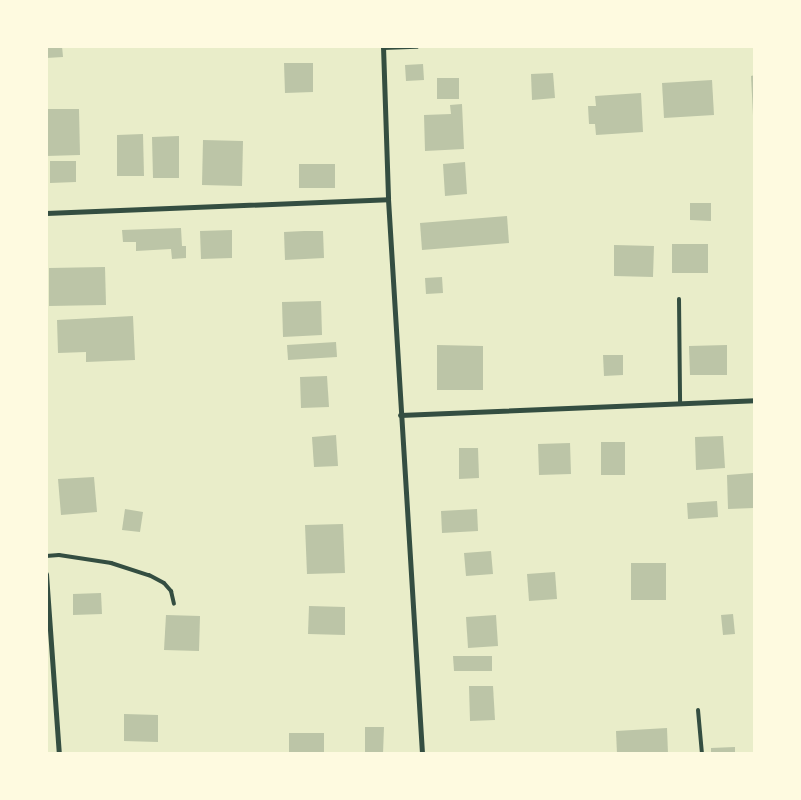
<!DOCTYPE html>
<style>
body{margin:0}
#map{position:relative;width:801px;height:800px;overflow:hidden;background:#e9edc9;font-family:"IBM Plex Serif",serif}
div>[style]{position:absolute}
.building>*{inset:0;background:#bcc5a7}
.service>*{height:4px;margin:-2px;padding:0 2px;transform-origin:2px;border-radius:2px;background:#344e41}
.minor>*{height:5px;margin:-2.5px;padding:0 2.5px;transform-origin:2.5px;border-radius:2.5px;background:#344e41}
span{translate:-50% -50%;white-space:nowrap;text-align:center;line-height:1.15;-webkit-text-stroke:5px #fefae0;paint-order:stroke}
.frame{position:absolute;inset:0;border:48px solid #fefae0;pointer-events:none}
</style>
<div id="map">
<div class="building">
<i style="clip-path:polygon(46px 46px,62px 46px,63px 57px,46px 58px)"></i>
<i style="clip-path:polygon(284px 63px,313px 63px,313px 92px,285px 93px)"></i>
<i style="clip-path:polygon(423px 64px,424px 80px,406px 81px,405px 65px)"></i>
<i style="clip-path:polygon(553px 73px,555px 98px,532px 100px,531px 74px)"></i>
<i style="clip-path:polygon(755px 75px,755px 115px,753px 115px,751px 76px)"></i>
<i style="clip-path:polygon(437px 78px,459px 78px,459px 99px,437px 99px)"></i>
<i style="clip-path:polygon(712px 80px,714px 115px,664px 118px,662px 83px)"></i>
<i style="clip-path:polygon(641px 93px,643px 132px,596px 135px,595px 124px,589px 124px,588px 106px,596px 106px,595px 96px)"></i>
<i style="clip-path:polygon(462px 104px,464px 149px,425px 151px,424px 115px,451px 114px,450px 105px)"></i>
<i style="clip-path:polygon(46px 109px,79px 109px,80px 155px,46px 156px)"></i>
<i style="clip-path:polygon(143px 134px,144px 176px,117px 176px,117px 135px)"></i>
<i style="clip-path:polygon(179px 136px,179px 178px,153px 178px,152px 137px)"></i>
<i style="clip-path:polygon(203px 140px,243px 141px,242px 186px,202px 185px)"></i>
<i style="clip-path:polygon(50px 161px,76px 161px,76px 182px,50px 183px)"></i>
<i style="clip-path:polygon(465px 162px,467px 194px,445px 196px,443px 164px)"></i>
<i style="clip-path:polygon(299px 164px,335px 164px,335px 188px,299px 188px)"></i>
<i style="clip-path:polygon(690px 203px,711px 203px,711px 221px,690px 220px)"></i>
<i style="clip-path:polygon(507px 216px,509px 243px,422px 250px,420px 223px)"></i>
<i style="clip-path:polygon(181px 228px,182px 246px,186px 246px,186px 258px,172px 259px,171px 249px,136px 251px,136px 242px,123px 242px,122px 230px)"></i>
<i style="clip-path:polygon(232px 230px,232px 258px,201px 259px,200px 231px)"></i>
<i style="clip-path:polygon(304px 231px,323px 231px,324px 258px,285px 260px,284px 232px)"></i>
<i style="clip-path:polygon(672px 244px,708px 244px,708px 273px,672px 273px)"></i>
<i style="clip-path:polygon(614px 245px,654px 246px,653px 277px,614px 276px)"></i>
<i style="clip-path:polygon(105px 267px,106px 305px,49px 306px,49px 268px)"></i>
<i style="clip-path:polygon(442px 277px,443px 293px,426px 294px,425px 278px)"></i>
<i style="clip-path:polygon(321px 301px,322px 335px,283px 337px,282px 302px)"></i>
<i style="clip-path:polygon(133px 316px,135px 360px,86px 362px,86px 352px,58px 353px,57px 320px)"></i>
<i style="clip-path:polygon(336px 342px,337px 357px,288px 360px,287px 345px)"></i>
<i style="clip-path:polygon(437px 345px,483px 346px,483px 390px,437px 390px)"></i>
<i style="clip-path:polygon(727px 345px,727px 375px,690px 375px,689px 346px)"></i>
<i style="clip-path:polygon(603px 355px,623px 355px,623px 375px,604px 376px)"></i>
<i style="clip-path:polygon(327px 376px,329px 407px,301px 408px,300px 377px)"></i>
<i style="clip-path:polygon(336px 435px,338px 466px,314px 467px,312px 437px)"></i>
<i style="clip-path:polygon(723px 436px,725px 468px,696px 470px,695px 437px)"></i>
<i style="clip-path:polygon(601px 442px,625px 442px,625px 475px,601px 475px)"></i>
<i style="clip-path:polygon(570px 443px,571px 474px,539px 475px,538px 444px)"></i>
<i style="clip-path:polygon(459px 448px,478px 448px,479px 478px,459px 479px)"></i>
<i style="clip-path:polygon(753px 473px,754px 508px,728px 509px,727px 475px)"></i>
<i style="clip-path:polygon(94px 477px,97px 512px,61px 515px,58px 479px)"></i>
<i style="clip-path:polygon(717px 501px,718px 517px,688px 519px,687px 503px)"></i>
<i style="clip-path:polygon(125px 509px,143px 512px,140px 532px,122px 530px)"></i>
<i style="clip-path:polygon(477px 509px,478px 531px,442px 533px,441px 511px)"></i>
<i style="clip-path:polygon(343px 524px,345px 573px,307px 574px,305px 525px)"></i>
<i style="clip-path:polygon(491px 551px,493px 574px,466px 576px,464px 553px)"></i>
<i style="clip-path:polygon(631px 563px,666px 563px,666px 600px,631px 600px)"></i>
<i style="clip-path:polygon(555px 572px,557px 599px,529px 601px,527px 574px)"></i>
<i style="clip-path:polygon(101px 593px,102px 614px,73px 615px,73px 594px)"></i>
<i style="clip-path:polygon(309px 606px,345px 607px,345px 635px,308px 634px)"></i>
<i style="clip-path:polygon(733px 614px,735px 634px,723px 635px,721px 615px)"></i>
<i style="clip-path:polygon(166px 615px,200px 616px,199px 651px,164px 650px)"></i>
<i style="clip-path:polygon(496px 615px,498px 646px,468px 648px,466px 617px)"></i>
<i style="clip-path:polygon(453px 656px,492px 656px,492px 671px,454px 671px)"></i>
<i style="clip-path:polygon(469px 686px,493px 686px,495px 720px,470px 721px)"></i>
<i style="clip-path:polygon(124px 714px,158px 715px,158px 742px,124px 741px)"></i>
<i style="clip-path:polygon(365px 727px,384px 727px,383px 754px,365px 754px)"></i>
<i style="clip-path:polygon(667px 728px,668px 754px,617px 754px,616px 731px)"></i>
<i style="clip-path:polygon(289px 733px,324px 733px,324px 754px,289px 754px)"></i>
<i style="clip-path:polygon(735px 747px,735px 754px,711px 754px,711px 748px)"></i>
</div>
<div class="service">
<i style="left:679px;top:299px;width:104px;rotate:89.4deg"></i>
<i style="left:46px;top:556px;width:13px;rotate:-4deg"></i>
<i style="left:59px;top:555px;width:53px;rotate:8.7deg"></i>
<i style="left:111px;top:563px;width:40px;rotate:18deg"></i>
<i style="left:149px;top:575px;width:17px;rotate:28deg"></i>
<i style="left:164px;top:583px;width:11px;rotate:49deg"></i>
<i style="left:171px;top:591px;width:13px;rotate:77deg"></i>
<i style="left:698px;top:710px;width:44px;rotate:84.8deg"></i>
</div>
<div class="minor">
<i style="left:383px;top:46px;width:153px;rotate:88.1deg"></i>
<i style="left:388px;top:199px;width:556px;rotate:86.49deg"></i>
<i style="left:383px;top:47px;width:33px;rotate:-2deg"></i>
<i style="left:46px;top:213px;width:342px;rotate:-2.3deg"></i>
<i style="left:400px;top:415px;width:355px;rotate:-2.4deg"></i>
<i style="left:46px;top:574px;width:180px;rotate:85.9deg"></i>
</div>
<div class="frame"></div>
</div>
